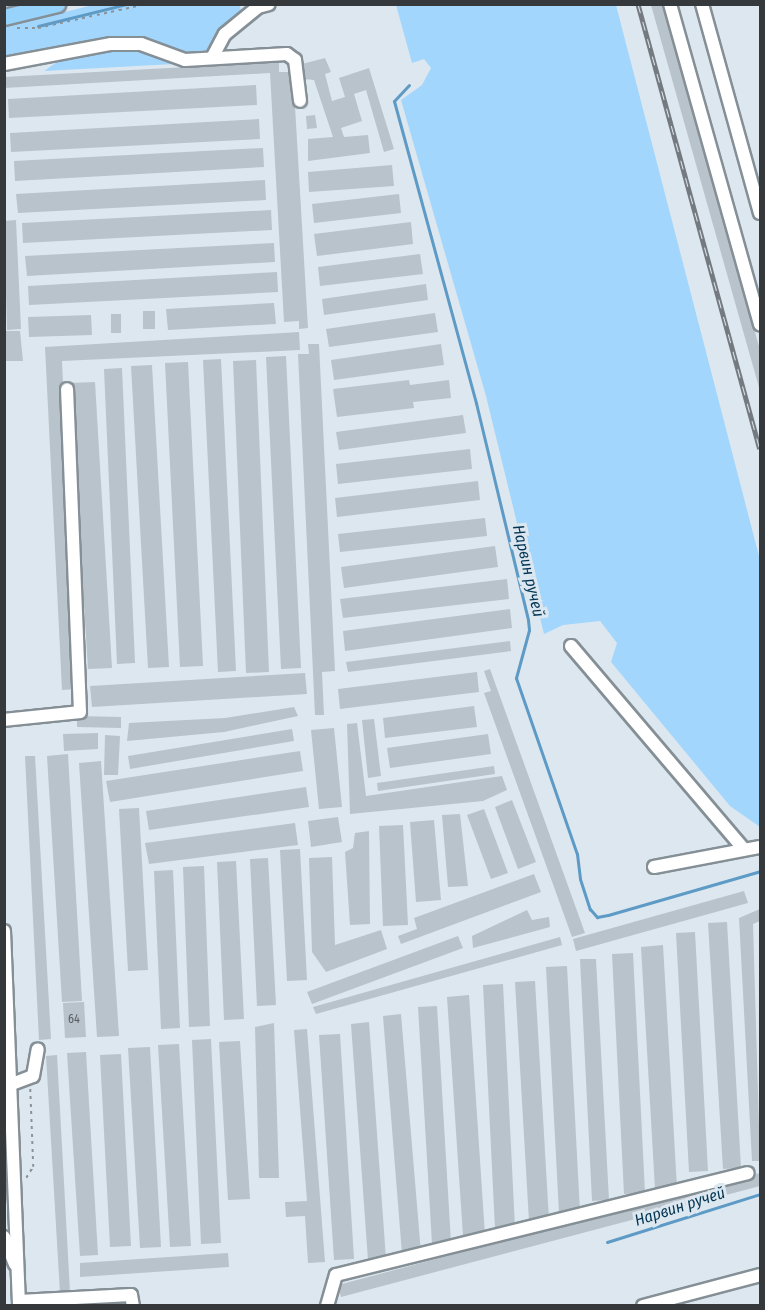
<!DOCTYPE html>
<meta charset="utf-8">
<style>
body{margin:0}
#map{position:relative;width:765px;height:1310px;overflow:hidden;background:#dde7ef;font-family:"Fira Sans Condensed",sans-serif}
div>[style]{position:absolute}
.green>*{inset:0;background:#a2d6fd}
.stream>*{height:3px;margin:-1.5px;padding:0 1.5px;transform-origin:1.5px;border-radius:1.5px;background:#5d9bc6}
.building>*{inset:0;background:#b9c3cb}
.path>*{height:1.5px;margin-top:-0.75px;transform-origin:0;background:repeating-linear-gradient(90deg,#8b9298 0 3px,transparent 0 7.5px)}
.roads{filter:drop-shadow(2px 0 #858f96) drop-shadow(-2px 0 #858f96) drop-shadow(0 2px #858f96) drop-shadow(0 -2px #858f96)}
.minor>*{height:12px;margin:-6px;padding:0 6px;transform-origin:6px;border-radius:6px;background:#fff}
.major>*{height:15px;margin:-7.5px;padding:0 7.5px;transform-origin:7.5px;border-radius:7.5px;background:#97d3fb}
.rail>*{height:5px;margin-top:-2.5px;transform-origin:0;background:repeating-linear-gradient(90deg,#dde7ef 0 9px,#747a7f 0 18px);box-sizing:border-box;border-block:2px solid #747a7f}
span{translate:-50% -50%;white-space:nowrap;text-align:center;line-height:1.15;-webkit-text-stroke:6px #dde7ef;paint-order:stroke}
.number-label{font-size:12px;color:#565c60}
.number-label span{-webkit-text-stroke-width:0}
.water-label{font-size:16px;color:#023654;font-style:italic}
.frame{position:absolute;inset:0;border:6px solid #35393c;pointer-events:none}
</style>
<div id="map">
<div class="green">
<i style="clip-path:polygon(97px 4px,240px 5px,241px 13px,230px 20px,210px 52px,182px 54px,130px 36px,5px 58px,4px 27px)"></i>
<i style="clip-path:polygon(396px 5px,616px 5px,760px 560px,760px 827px,730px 806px,611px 662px,617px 643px,600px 621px,563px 625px,544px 634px,486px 396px,401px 100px,422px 85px,431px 68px,424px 59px,412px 63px)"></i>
<i style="clip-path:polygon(110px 48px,139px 48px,174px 64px,44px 71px,60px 60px)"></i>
</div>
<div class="stream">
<i style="left:38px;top:26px;width:92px;rotate:-13.9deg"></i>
<i style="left:409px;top:85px;width:22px;rotate:133deg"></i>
<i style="left:394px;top:101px;width:313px;rotate:74.8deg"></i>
<i style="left:476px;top:403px;width:223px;rotate:76.5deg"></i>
<i style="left:528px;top:620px;width:10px;rotate:84deg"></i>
<i style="left:529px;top:630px;width:50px;rotate:105.2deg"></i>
<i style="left:516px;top:678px;width:186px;rotate:70.9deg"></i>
<i style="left:577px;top:854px;width:25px;rotate:83deg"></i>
<i style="left:580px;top:879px;width:32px;rotate:72deg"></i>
<i style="left:590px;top:909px;width:11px;rotate:49deg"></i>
<i style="left:597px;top:917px;width:11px;rotate:-10deg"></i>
<i style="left:608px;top:915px;width:158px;rotate:-16.1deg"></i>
<i style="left:607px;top:1242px;width:160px;rotate:-17.4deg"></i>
</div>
<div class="building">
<i style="clip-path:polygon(651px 5px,663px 5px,760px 350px,760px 391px)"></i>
<i style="clip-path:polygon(325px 58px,331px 72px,325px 74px,332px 101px,345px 97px,339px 78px,369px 68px,394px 149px,384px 152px,366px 90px,354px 94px,362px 121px,341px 128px,344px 137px,368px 135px,370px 153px,308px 161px,308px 139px,333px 137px,314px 80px,304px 79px,302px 64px)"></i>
<i style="clip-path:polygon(279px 62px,279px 72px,293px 72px,308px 328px,299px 329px,299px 321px,284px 322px,270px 73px,4px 88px,4px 77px)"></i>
<i style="clip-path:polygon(256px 85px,257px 105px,9px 118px,8px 99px)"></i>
<i style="clip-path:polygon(315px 115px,317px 128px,307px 129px,306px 116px)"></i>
<i style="clip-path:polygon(259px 119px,260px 139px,11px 152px,10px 133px)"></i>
<i style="clip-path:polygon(263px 148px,264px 167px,15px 181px,14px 161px)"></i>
<i style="clip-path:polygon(392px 165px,394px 186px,309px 192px,308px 172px)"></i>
<i style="clip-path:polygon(265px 180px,266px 200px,18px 213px,16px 194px)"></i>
<i style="clip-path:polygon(399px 194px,401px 213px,314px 223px,312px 204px)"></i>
<i style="clip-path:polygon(271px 210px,272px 230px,23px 243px,22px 223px)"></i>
<i style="clip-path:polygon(16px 220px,21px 329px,7px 330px,4px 221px)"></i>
<i style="clip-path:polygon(411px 222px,413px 244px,317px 256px,314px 234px)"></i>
<i style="clip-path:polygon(274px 243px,275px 262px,27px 276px,25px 256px)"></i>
<i style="clip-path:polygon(420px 254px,423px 274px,320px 286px,318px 267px)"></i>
<i style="clip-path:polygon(277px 272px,278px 292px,29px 305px,28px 286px)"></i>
<i style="clip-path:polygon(426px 284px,428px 300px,324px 315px,322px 299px)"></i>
<i style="clip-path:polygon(274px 303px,276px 324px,168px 330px,166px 309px)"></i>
<i style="clip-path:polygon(143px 311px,155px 311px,155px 329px,143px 329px)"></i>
<i style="clip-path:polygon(435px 313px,438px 332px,329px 347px,326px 329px)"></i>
<i style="clip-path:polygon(111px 314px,121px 314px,121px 333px,111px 333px)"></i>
<i style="clip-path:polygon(91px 315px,92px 335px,29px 337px,28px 317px)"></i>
<i style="clip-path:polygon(6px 331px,20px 331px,23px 361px,6px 361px)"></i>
<i style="clip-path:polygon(299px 332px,300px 350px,62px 361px,77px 689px,62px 690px,45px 347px)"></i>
<i style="clip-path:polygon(308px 344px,319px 344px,335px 671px,322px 672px,324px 715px,315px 715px,298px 354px,309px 354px)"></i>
<i style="clip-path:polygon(441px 344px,444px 365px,334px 380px,331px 360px)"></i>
<i style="clip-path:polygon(286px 356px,301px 668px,281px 669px,266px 357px)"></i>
<i style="clip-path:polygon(221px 359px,236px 671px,218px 672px,203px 360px)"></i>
<i style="clip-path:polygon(256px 360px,269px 672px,246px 673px,233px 361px)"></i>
<i style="clip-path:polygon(188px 362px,203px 666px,180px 667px,165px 363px)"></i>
<i style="clip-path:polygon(152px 365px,169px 667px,148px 668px,131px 366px)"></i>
<i style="clip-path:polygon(122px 368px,135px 663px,117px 664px,104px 369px)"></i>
<i style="clip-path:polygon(409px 380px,410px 385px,449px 380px,451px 398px,413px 402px,414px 408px,337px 417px,333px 389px)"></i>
<i style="clip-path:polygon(95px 382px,112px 668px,88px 669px,70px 383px)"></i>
<i style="clip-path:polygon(463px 415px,466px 433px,339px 450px,336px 432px)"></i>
<i style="clip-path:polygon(470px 449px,472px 469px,338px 484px,336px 464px)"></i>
<i style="clip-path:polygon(478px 481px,480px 500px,337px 517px,335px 498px)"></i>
<i style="clip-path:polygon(485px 518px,487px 536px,340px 552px,338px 534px)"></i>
<i style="clip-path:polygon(495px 546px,498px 567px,344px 588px,341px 567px)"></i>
<i style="clip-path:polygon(507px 579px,509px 599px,343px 618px,340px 599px)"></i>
<i style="clip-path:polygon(510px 609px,512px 628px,345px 651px,343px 631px)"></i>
<i style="clip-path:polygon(510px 641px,511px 651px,348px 672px,346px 662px)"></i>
<i style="clip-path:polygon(490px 669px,585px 933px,572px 937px,484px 693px,491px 691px,484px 671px)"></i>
<i style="clip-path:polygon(477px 672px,479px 692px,340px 709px,338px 689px)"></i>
<i style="clip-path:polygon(305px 673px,307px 694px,92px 707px,90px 686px)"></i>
<i style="clip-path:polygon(474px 706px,477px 727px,385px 738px,383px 718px)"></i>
<i style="clip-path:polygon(294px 707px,298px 716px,224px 732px,127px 741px,129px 723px,225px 718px)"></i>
<i style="clip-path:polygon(77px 716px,121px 717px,121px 728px,77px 727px)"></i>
<i style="clip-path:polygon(374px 719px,381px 776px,368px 778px,362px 720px)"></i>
<i style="clip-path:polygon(357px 723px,366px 796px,502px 776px,507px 790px,483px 801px,350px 814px,347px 724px)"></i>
<i style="clip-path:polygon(334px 728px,342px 807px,319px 809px,311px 730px)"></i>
<i style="clip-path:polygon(292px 729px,294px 741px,130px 769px,128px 756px)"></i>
<i style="clip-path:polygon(98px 733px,98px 749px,64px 751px,63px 734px)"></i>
<i style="clip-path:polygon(488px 734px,491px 754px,390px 768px,387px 748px)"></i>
<i style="clip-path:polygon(105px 735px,120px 736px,118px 775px,104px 775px)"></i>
<i style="clip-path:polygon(300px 751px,303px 771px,110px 802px,106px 781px)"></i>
<i style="clip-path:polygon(68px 754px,82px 1001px,62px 1002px,47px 756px)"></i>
<i style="clip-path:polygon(25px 756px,35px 756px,51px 1039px,39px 1040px)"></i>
<i style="clip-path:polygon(101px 761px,119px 1036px,97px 1037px,79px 763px)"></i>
<i style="clip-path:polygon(494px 766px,495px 774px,378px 791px,377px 783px)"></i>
<i style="clip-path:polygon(306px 787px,309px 807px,149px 830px,146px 811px)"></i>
<i style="clip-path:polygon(512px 800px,536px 862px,518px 869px,495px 807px)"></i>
<i style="clip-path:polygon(139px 808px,148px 970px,128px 971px,119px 809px)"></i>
<i style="clip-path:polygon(484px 809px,508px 873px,491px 879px,467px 815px)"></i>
<i style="clip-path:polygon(460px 814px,468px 886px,448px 887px,442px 815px)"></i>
<i style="clip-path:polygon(338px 817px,342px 842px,311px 847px,308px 821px)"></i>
<i style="clip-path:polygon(434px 820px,441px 900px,416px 902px,410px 822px)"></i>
<i style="clip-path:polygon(295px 823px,298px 845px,149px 864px,145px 843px)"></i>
<i style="clip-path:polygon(403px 825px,408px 925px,383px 926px,379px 826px)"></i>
<i style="clip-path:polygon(369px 831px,370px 924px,350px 925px,345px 852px,353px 848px,355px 833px)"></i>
<i style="clip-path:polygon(300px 849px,307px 980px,287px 981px,280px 850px)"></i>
<i style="clip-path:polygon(332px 857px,335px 945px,381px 930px,387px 949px,326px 972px,312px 952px,309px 858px)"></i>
<i style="clip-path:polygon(268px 858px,276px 1005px,257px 1006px,250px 859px)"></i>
<i style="clip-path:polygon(236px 861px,244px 1019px,224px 1020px,217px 862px)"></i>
<i style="clip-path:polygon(204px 866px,210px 1026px,189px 1027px,183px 867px)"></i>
<i style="clip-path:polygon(173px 870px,180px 1028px,161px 1029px,154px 871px)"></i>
<i style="clip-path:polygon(534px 874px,541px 892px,401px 944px,398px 936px,417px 929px,414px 918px)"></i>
<i style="clip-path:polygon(744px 891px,748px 903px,576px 951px,573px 939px)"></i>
<i style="clip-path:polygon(760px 909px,760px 921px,753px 924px,760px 1161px,752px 1161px,739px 918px)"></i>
<i style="clip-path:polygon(527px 910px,532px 920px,549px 917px,550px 927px,473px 948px,472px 936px)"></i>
<i style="clip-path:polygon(727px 922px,741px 1168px,723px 1169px,708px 923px)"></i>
<i style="clip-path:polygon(695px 932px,708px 1171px,689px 1172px,676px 933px)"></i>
<i style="clip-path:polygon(458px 936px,463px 948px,312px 1004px,307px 992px)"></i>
<i style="clip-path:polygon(560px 937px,562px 945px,316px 1014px,313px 1007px)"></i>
<i style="clip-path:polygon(663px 945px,677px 1188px,655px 1189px,641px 947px)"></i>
<i style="clip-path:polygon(633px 953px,645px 1193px,624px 1194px,612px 954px)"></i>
<i style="clip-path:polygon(580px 959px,596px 959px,609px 1200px,592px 1201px)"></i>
<i style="clip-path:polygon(567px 966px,580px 1212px,559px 1213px,546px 967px)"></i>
<i style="clip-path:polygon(535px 981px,549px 1220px,529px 1221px,515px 982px)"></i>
<i style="clip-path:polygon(503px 984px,515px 1228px,495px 1229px,483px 985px)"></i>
<i style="clip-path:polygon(469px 995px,485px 1235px,463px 1236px,447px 997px)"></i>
<i style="clip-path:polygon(84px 1002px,86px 1037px,65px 1038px,63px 1003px)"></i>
<i style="clip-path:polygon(437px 1006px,451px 1243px,432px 1244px,418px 1007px)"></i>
<i style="clip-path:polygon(401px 1014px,421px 1253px,402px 1254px,383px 1016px)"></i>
<i style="clip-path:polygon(369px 1022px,386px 1259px,368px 1260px,351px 1024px)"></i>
<i style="clip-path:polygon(274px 1023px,279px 1178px,259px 1178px,255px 1027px)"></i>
<i style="clip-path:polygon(307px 1029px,325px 1262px,308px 1263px,305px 1216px,286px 1217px,285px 1202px,307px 1201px,294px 1030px)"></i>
<i style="clip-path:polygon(340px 1034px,354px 1259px,334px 1260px,319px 1035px)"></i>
<i style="clip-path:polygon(211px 1039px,221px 1243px,201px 1244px,192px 1040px)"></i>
<i style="clip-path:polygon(240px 1041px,250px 1199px,228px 1200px,219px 1042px)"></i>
<i style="clip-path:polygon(179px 1044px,191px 1246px,170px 1247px,158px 1045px)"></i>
<i style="clip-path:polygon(150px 1047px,161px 1247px,140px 1248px,128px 1048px)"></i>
<i style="clip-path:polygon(86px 1052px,98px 1255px,80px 1256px,67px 1053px)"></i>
<i style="clip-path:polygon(121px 1054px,131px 1246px,110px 1247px,100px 1055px)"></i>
<i style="clip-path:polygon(57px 1055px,70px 1292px,60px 1293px,46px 1056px)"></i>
<i style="clip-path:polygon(760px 1173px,760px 1186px,341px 1297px,338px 1285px)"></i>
<i style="clip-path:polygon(228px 1253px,229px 1267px,80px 1277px,80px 1263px)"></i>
</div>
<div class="path">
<i style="left:17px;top:28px;width:21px"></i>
<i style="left:38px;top:28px;width:111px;rotate:-12.5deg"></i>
<i style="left:26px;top:1178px;width:13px;rotate:-58deg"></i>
<i style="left:33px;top:1167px;width:78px;rotate:-92.2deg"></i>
</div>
<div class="roads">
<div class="minor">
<i style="left:670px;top:4px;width:333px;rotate:74.3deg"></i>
<i style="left:702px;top:4px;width:217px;rotate:74.5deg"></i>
<i style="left:212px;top:58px;width:27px;rotate:-62deg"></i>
<i style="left:225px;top:34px;width:43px;rotate:-39.3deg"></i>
<i style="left:258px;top:7px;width:11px;rotate:-15deg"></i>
<i style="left:4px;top:64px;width:109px;rotate:-10.6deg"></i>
<i style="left:111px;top:44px;width:30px"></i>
<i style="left:141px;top:44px;width:47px;rotate:20deg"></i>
<i style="left:185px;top:60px;width:102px;rotate:-3.4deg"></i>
<i style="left:287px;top:54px;width:10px;rotate:37deg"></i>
<i style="left:295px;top:60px;width:41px;rotate:83deg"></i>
<i style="left:571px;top:646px;width:267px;rotate:49.6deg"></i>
<i style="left:4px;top:720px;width:76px;rotate:-6deg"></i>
<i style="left:80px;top:712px;width:323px;rotate:-92.3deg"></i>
<i style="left:654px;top:867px;width:108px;rotate:-10.7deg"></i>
<i style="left:4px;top:931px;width:375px;rotate:87.7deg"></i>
<i style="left:12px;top:1084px;width:22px;rotate:-21deg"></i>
<i style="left:33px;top:1076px;width:27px;rotate:-80deg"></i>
<i style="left:4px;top:1237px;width:29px;rotate:68deg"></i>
<i style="left:19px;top:1301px;width:112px;rotate:-3.1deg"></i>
<i style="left:131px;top:1295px;width:11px;rotate:80deg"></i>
<i style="left:327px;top:1306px;width:32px;rotate:-74deg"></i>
<i style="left:336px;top:1275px;width:424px;rotate:-13.9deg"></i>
<i style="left:643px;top:1306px;width:121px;rotate:-14.8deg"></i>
</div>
<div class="major">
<i style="left:4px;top:17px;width:55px;rotate:-13.8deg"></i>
</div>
</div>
<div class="rail">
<i style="left:638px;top:4px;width:461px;rotate:74.7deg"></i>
</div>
<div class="number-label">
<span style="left:74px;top:1020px">64</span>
</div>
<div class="water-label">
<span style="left:528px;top:571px;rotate:77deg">Нарвин ручей</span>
<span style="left:680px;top:1207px;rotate:-18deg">Нарвин ручей</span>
</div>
<div class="frame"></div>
</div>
